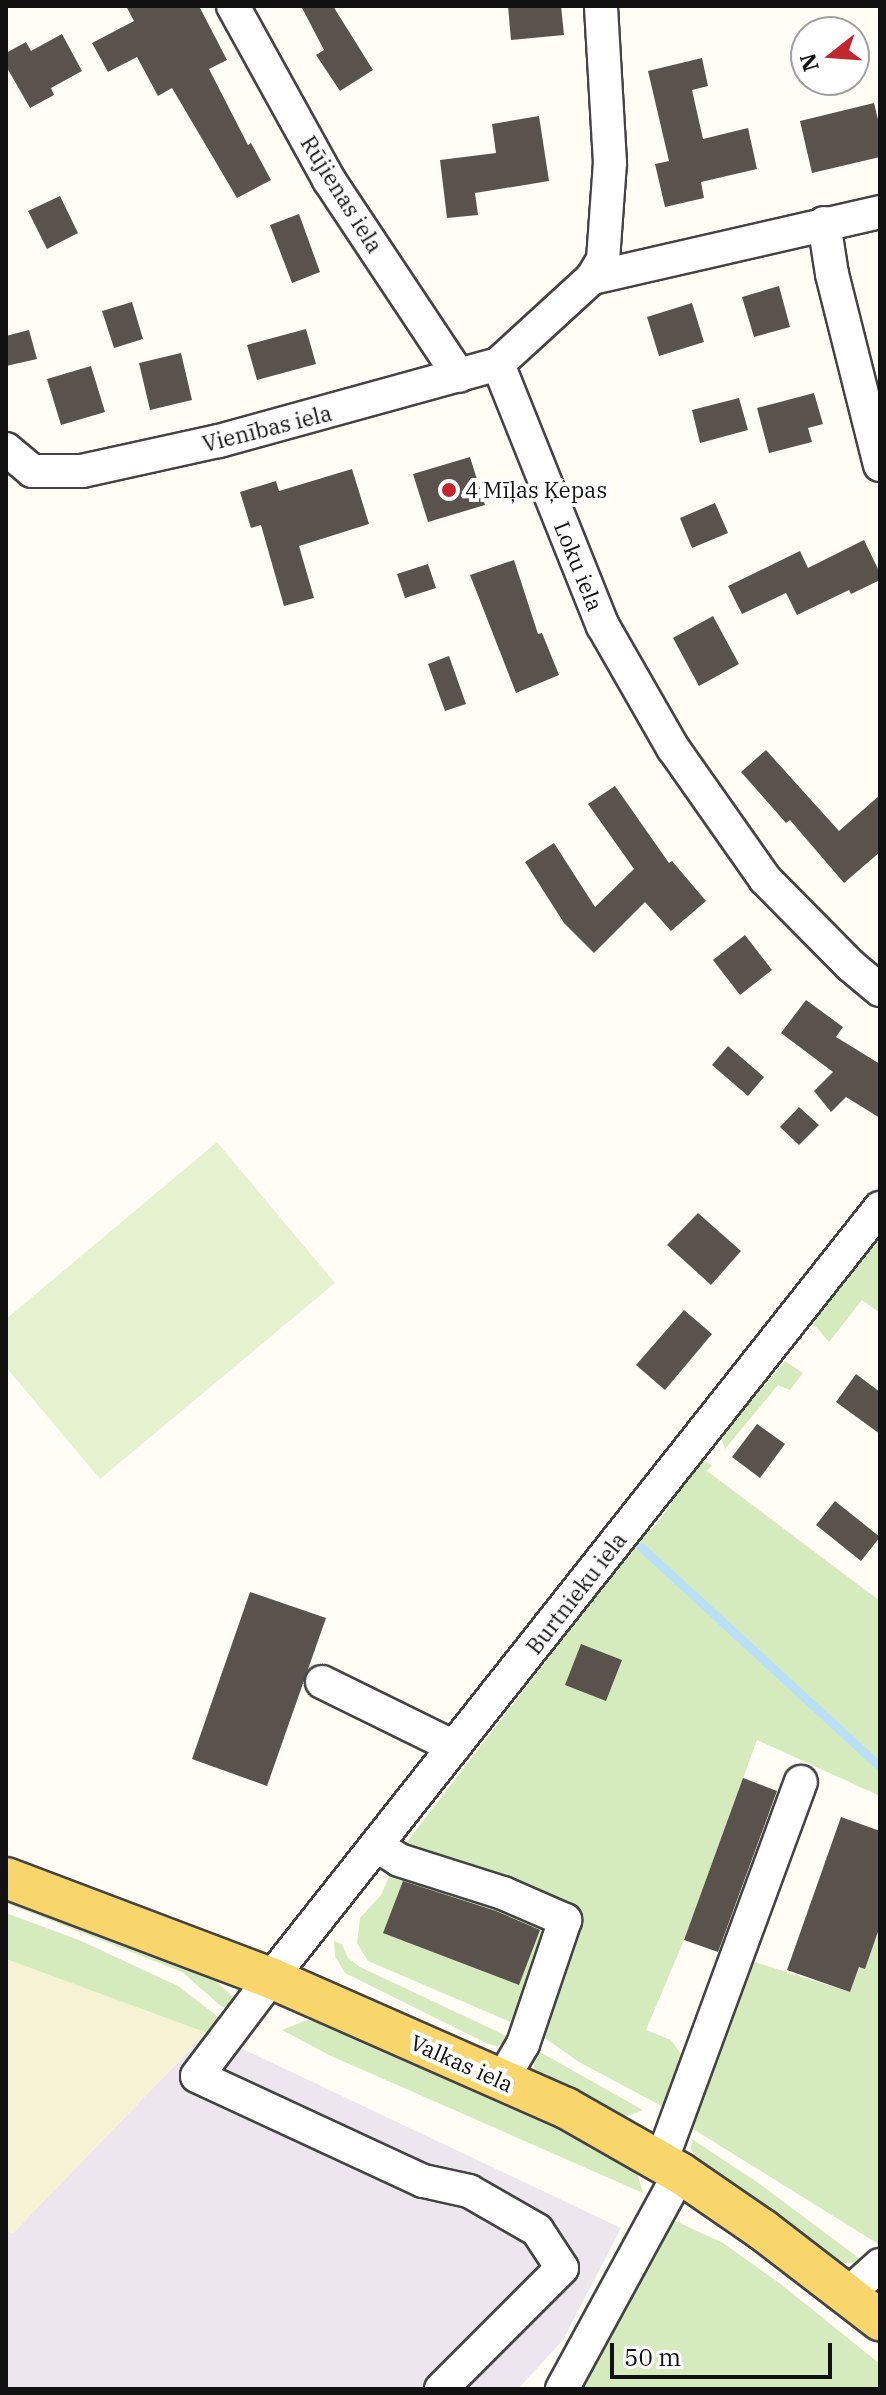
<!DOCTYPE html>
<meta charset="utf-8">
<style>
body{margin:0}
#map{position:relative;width:886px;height:2395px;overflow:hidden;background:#fffdf5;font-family:"IBM Plex Serif",serif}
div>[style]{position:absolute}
.industrial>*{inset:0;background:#eee6ef}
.farmland>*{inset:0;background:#f6f3d4}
.green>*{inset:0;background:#d5ebbd}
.pitch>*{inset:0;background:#e6f2cf}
.stream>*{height:9px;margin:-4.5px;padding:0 4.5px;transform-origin:4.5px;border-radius:4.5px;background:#b9e0f7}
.building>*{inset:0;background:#5a524d}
.roads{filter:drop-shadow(2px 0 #444) drop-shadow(-2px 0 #444) drop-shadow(0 2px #444) drop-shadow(0 -2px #444)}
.minor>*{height:32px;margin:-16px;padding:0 16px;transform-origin:16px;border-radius:16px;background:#fff}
.major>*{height:40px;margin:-20px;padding:0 20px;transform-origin:20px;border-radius:20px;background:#f9d66b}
.dots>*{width:22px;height:22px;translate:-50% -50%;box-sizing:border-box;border:4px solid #fff;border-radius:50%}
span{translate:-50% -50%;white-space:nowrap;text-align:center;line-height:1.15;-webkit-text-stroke:8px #fff;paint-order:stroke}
.street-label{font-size:22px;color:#111}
.poi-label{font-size:22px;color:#111}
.left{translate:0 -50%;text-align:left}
.frame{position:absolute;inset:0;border:8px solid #111;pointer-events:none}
.north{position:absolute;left:790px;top:16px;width:80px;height:80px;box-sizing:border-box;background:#fff;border:2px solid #a0a0a0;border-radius:50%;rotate:253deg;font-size:22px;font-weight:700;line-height:32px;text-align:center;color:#111}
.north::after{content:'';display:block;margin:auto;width:28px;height:36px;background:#c4262e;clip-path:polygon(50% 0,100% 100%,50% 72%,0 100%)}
.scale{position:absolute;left:610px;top:2343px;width:222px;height:36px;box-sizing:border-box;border:4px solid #111;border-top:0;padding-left:10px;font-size:24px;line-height:28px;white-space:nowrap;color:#111;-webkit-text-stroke:6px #fff;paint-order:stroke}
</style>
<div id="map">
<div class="industrial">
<i style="clip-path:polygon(207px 2032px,621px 2228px,563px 2340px,518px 2389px,6px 2389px,6px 2230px,13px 2233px)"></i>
</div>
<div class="farmland">
<i style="clip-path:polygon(6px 1959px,207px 2032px,13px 2233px,6px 2230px)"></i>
</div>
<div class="green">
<i style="clip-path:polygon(880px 1237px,880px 1313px,862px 1300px,829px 1342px,813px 1323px)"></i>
<i style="clip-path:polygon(785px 1361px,803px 1373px,790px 1390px,778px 1385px,725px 1449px,722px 1440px,727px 1429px)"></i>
<i style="clip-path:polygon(702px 1460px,712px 1465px,707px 1471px,880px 1601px,880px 1796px,757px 1740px,684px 1940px,646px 2030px,671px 2040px,683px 2057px,671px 2111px,579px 2062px,542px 2036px,567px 1937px,403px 1847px,637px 1543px,656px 1525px)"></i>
<i style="clip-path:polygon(393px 1868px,538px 1916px,547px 1928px,522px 2027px,368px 1961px,357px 1943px,360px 1918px,381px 1895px)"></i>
<i style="clip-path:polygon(6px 1898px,214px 1980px,236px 1999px,238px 2012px,221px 2006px,182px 1972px,6px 1903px)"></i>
<i style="clip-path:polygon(6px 1913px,79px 1940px,178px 1986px,221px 2019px,221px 2038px,6px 1959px)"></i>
<i style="clip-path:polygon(880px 1926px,880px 2245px,693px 2129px,745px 1959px,850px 1992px,859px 1967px,865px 1969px)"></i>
<i style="clip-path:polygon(334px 1941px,342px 1944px,348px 1958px,360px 1967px,513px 2039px,497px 2046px,488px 2044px,345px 1973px,335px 1956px)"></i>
<i style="clip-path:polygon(307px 2020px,336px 2026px,511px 2098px,629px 2161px,637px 2173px,643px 2193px,331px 2056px,282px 2030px)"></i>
<i style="clip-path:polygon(531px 2047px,643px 2110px,622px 2118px,534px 2069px)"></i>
<i style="clip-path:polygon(692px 2139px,757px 2182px,864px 2262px,845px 2263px,832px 2258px,699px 2163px,691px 2149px)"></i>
<i style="clip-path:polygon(669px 2218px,723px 2243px,782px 2285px,880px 2364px,880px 2389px,583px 2389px,576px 2370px)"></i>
</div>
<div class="pitch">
<i style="clip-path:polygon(217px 1142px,335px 1283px,100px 1479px,6px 1367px,6px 1319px)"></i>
</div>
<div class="stream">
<i style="left:641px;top:1547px;width:325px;rotate:42.6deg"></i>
</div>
<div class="building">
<i style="clip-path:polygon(126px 6px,199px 6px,227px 60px,209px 69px,248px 145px,251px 143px,271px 180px,237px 198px,172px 88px,158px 96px,137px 57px,108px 72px,92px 43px,134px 21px)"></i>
<i style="clip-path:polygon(301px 6px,333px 6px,373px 70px,340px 91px,316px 55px,324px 50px)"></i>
<i style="clip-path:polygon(508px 6px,561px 6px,564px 35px,511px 40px)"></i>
<i style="clip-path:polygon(62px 34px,82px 71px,51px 88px,54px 95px,30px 108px,6px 66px,6px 53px,26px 42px,31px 51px)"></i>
<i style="clip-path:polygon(702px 58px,708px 86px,692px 90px,703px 139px,748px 128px,757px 169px,701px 182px,704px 198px,665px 207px,655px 164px,669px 161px,648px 71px)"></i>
<i style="clip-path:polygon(874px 103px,880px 128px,880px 157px,812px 173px,800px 121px)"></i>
<i style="clip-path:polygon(539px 116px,549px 181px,475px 193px,478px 215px,447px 218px,440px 160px,496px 153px,492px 124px)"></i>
<i style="clip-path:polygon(60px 196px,78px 233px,47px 249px,28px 211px)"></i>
<i style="clip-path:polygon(299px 214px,320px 272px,292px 283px,270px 225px)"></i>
<i style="clip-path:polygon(779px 286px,790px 327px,754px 337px,742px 297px)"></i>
<i style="clip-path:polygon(132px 302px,143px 339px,114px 348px,102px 311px)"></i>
<i style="clip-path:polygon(692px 303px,704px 342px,659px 356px,647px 317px)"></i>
<i style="clip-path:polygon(306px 329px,316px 364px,257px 380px,247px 345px)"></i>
<i style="clip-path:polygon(29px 330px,37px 359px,6px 366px,6px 336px)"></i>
<i style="clip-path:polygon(181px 353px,192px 400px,150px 410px,139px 363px)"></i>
<i style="clip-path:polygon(91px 366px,105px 412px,61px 425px,47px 379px)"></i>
<i style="clip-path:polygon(814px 393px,823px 424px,808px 428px,812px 442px,769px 453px,757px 408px)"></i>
<i style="clip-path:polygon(739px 398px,748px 430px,700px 443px,692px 410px)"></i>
<i style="clip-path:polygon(470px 457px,485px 505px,428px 522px,413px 474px)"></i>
<i style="clip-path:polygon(352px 469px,369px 524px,299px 546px,314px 598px,284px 606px,261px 525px,251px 528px,240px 492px,276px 481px,279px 491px)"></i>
<i style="clip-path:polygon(715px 503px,728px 533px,692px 548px,680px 518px)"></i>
<i style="clip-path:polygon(864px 540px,880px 573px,880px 580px,851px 594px,849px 590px,797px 615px,786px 593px,742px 614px,728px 586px,800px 551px,808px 568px)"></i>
<i style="clip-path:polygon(514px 560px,538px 634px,542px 633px,559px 675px,516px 693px,470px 575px)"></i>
<i style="clip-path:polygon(428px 564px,436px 588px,405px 598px,397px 574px)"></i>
<i style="clip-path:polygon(713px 616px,739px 664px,699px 686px,673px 638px)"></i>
<i style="clip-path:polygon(449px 656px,466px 704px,445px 711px,428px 664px)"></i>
<i style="clip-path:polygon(766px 750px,839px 831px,880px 795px,880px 852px,844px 883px,790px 820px,786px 823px,741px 772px)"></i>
<i style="clip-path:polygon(615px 786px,669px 863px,672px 861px,706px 901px,671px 931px,645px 902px,594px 953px,564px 923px,525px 862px,554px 843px,595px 907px,634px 869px,588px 804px)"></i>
<i style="clip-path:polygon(745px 935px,772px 970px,740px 995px,713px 960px)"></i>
<i style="clip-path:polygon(806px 1000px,843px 1027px,836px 1037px,880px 1064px,880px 1118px,846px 1097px,831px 1112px,814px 1091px,833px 1072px,781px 1033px)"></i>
<i style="clip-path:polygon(728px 1046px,764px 1077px,748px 1096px,712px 1065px)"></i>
<i style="clip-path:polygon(799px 1107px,819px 1125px,799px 1145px,780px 1127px)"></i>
<i style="clip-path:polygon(698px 1213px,741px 1251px,711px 1285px,667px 1245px)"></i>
<i style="clip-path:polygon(684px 1310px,712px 1334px,665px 1390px,636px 1365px)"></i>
<i style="clip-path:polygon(856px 1374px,880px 1392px,880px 1434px,836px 1402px)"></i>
<i style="clip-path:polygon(757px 1424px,785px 1444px,760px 1478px,732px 1457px)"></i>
<i style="clip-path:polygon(835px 1501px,880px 1537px,861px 1561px,816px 1525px)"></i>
<i style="clip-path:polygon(250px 1592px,326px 1618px,267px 1786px,192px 1759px)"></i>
<i style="clip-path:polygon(581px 1644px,622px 1660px,606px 1701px,565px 1685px)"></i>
<i style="clip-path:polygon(743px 1778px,777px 1791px,718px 1952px,684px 1940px)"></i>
<i style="clip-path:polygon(841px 1817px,880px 1831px,880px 1926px,865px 1969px,859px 1967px,850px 1992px,787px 1970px)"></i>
<i style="clip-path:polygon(403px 1881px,496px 1911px,540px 1930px,519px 1985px,383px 1933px)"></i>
</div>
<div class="roads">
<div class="minor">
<i style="left:233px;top:6px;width:199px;rotate:61.1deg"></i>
<i style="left:329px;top:180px;width:235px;rotate:56.4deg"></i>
<i style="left:824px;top:223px;width:52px;rotate:81.1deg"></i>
<i style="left:832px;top:274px;width:197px;rotate:75.9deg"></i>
<i style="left:592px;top:278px;width:295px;rotate:-12.9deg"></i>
<i style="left:498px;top:364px;width:282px;rotate:68.2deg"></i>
<i style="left:603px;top:626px;width:141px;rotate:60.2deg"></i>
<i style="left:673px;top:748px;width:160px;rotate:54.9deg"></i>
<i style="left:765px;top:879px;width:121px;rotate:45.3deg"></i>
<i style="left:850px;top:965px;width:39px;rotate:40deg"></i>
<i style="left:6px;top:449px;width:34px;rotate:40deg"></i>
<i style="left:32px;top:471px;width:50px"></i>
<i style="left:82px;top:471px;width:140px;rotate:-12.4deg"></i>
<i style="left:219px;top:441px;width:289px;rotate:-15.4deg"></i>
<i style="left:498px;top:364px;width:127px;rotate:-42.5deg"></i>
<i style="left:592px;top:278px;width:21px;rotate:-59deg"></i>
<i style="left:603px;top:260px;width:97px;rotate:-85.9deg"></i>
<i style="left:610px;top:163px;width:157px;rotate:-93.3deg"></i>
<i style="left:322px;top:1682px;width:147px;rotate:26.2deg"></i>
<i style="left:377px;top:1846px;width:26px;rotate:32deg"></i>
<i style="left:399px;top:1860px;width:109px;rotate:17.6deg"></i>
<i style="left:503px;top:1893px;width:68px;rotate:23.5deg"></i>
<i style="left:565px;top:1920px;width:131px;rotate:108.7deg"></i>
<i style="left:523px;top:2044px;width:42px;rotate:120.3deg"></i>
<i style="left:661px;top:2162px;width:405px;rotate:-69.8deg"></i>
<i style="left:849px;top:2293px;width:42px;rotate:-42.1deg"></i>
<i style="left:441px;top:2389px;width:171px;rotate:-45deg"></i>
<i style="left:562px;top:2268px;width:45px;rotate:-123.3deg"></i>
<i style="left:537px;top:2230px;width:78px;rotate:-150.2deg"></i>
<i style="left:469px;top:2191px;width:47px;rotate:-167.7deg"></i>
<i style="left:423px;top:2181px;width:249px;rotate:-155.1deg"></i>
<i style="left:197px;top:2076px;width:123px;rotate:-52.9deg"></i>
<i style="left:271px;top:1978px;width:982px;rotate:-51.66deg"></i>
<i style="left:562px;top:2389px;width:246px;rotate:-61.4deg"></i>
</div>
<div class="major">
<i style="left:6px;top:1878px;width:283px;rotate:20.7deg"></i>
<i style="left:271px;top:1978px;width:322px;rotate:23.8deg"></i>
<i style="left:566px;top:2108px;width:131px;rotate:29.7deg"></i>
<i style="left:680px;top:2173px;width:101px;rotate:34.5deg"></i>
<i style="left:763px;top:2230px;width:148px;rotate:37.6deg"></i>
</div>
</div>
<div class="dots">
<i style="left:449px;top:490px;background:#c4262e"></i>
</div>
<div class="street-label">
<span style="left:342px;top:194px;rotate:58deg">Rūjienas iela</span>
<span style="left:267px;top:428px;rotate:-14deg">Vienības iela</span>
<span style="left:579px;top:566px;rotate:68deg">Loku iela</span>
<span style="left:576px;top:1593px;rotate:-52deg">Burtnieku iela</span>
<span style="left:462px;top:2063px;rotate:24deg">Valkas iela</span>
</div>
<div class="poi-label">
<span class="left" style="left:465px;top:490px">4 Mīļas Ķepas</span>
</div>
<div class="frame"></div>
<div class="north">N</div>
<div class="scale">50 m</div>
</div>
